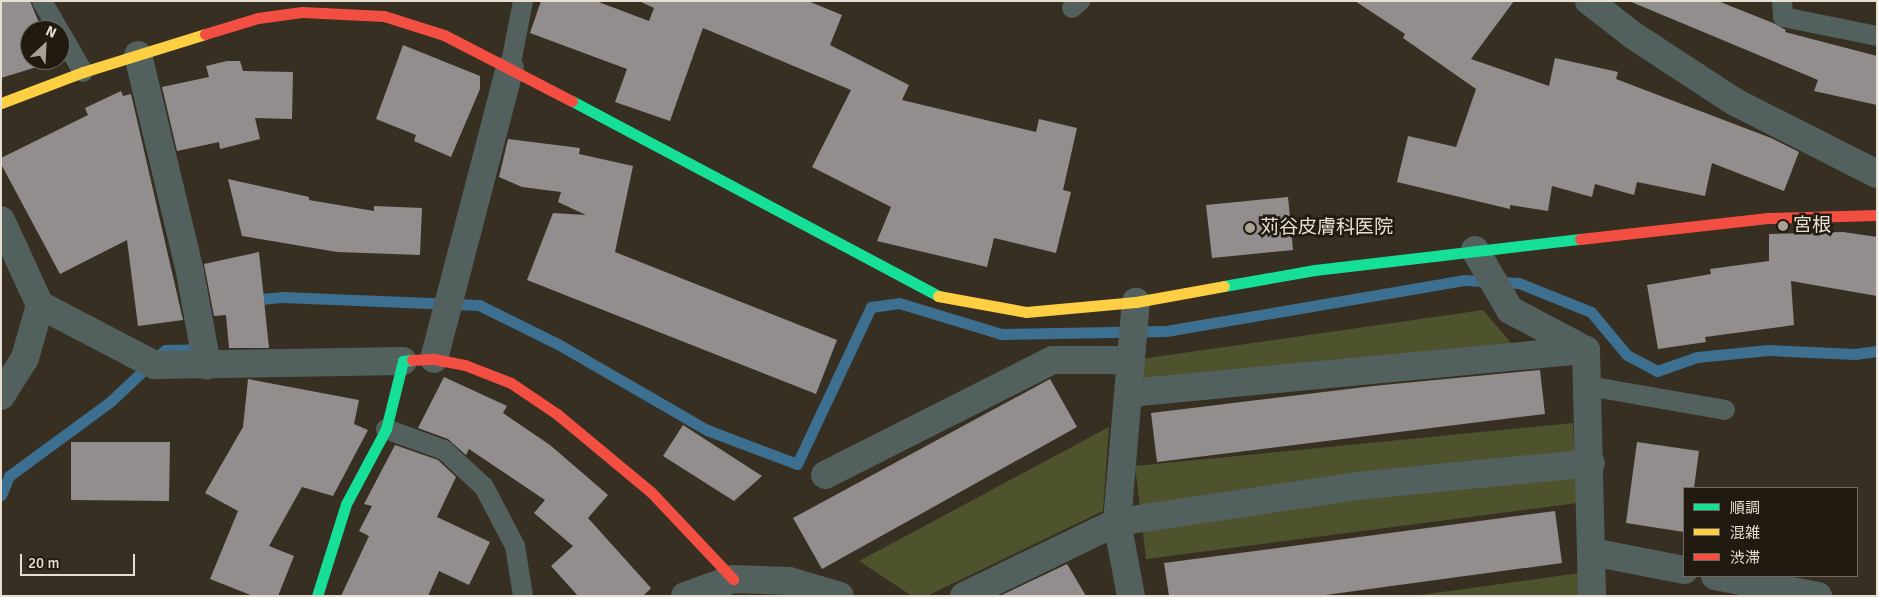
<!DOCTYPE html>
<meta charset="utf-8">
<style>
body{margin:0}
#map{position:relative;width:1878px;height:597px;overflow:hidden;background:#362f22;font-family:Signika,"Noto Sans JP",sans-serif}
div>[style]{position:absolute}
.green>*{inset:0;background:#4e522d}
.stream>*{height:11px;margin:-5.5px;padding:0 5.5px;transform-origin:5.5px;border-radius:5.5px;background:#3d6f90}
.building>*{inset:0;background:#928e8e}
.lane>*{height:20px;margin:-10px;padding:0 10px;transform-origin:10px;border-radius:10px;background:#52615d}
.street>*{height:28px;margin:-14px;padding:0 14px;transform-origin:14px;border-radius:14px;background:#52615d}
.fast>*{height:11px;margin:-5.5px;padding:0 5.5px;transform-origin:5.5px;border-radius:5.5px;background:#16e098}
.slow>*{height:11px;margin:-5.5px;padding:0 5.5px;transform-origin:5.5px;border-radius:5.5px;background:#ffcf43}
.jam>*{height:11px;margin:-5.5px;padding:0 5.5px;transform-origin:5.5px;border-radius:5.5px;background:#f24e42}
.dots>*{width:14px;height:14px;translate:-50% -50%;box-sizing:border-box;border:2px solid #201a10;border-radius:50%}
span{translate:-50% -50%;white-space:nowrap;text-align:center;line-height:1.15;-webkit-text-stroke:5px #201a10;paint-order:stroke}
.poi-label{font-size:19px;color:#e7dfd2}
.left{translate:0 -50%;text-align:left}
.frame{position:absolute;inset:0;border:2px solid #e7dfd2;pointer-events:none}
.legend{position:absolute;left:1683px;top:487px;width:175px;height:90px;box-sizing:border-box;background:#201a10;border:1px solid #70695e;margin:0;padding:6px 9px;list-style:none;font-size:15px;color:#e7dfd2}
.legend li{display:flex;align-items:center;gap:10px;height:25px}
.legend b{width:25px;border:1px solid #70695e}
.north{position:absolute;left:20px;top:20px;width:50px;height:50px;box-sizing:border-box;background:#201a10;border:1px solid #70695e;border-radius:50%;rotate:25deg;font-size:14px;font-weight:700;line-height:20px;text-align:center;color:#e7dfd2}
.north::after{content:'';display:block;margin:auto;width:18px;height:22px;background:#a9a194;clip-path:polygon(50% 0,100% 100%,50% 72%,0 100%)}
.scale{position:absolute;left:20px;top:554px;width:115px;height:22px;box-sizing:border-box;border:2px solid #e7dfd2;border-top:0;padding-left:6px;font-size:15px;line-height:18px;white-space:nowrap;color:#e7dfd2;-webkit-text-stroke:4px #201a10;paint-order:stroke}
</style>
<div id="map">
<div class="green">
<i style="clip-path:polygon(1483px 310px,1512px 344px,1143px 382px,1140px 359px)"></i>
<i style="clip-path:polygon(1573px 423px,1577px 503px,1146px 559px,1135px 466px)"></i>
<i style="clip-path:polygon(1109px 427px,1103px 511px,927px 596px,912px 596px,859px 561px)"></i>
<i style="clip-path:polygon(1580px 573px,1581px 596px,1413px 596px)"></i>
</div>
<div class="stream">
<i style="left:249px;top:300px;width:33px;rotate:-5deg"></i>
<i style="left:282px;top:297px;width:197px;rotate:2.3deg"></i>
<i style="left:479px;top:305px;width:88px;rotate:26.3deg"></i>
<i style="left:558px;top:344px;width:172px;rotate:30deg"></i>
<i style="left:707px;top:430px;width:96px;rotate:20.7deg"></i>
<i style="left:797px;top:464px;width:174px;rotate:-64.8deg"></i>
<i style="left:871px;top:307px;width:28px;rotate:-8deg"></i>
<i style="left:899px;top:303px;width:107px;rotate:16.9deg"></i>
<i style="left:1001px;top:334px;width:165px;rotate:-1deg"></i>
<i style="left:1166px;top:331px;width:302px;rotate:-9.7deg"></i>
<i style="left:1464px;top:280px;width:55px;rotate:3.1deg"></i>
<i style="left:1519px;top:283px;width:78px;rotate:21.9deg"></i>
<i style="left:1591px;top:312px;width:56px;rotate:50.1deg"></i>
<i style="left:1627px;top:355px;width:34px;rotate:28deg"></i>
<i style="left:1657px;top:371px;width:42px;rotate:-19.3deg"></i>
<i style="left:1697px;top:357px;width:72px;rotate:-5.6deg"></i>
<i style="left:1769px;top:350px;width:86px;rotate:2.7deg"></i>
<i style="left:1855px;top:354px;width:22px;rotate:-8deg"></i>
<i style="left:1px;top:495px;width:21px;rotate:-67deg"></i>
<i style="left:9px;top:476px;width:127px;rotate:-36.3deg"></i>
<i style="left:111px;top:401px;width:74px;rotate:-43.4deg"></i>
<i style="left:165px;top:350px;width:39px;rotate:-1deg"></i>
</div>
<div class="building">
<i style="clip-path:polygon(1px 1px,30px 1px,42px 30px,30px 30px,30px 60px,53px 62px,1px 78px)"></i>
<i style="clip-path:polygon(541px 1px,596px 1px,649px 21px,654px 8px,639px 1px,808px 1px,842px 15px,830px 45px,909px 85px,902px 100px,1036px 132px,1039px 119px,1077px 128px,1063px 190px,1071px 192px,1056px 253px,994px 238px,987px 267px,877px 241px,891px 207px,812px 167px,851px 90px,703px 28px,670px 121px,615px 102px,627px 69px,530px 33px)"></i>
<i style="clip-path:polygon(1355px 1px,1514px 1px,1471px 59px,1549px 86px,1555px 58px,1618px 72px,1616px 79px,1771px 138px,1799px 152px,1784px 191px,1712px 163px,1705px 196px,1637px 182px,1634px 195px,1595px 184px,1592px 197px,1552px 186px,1548px 211px,1510px 205px,1510px 209px,1397px 182px,1408px 136px,1456px 147px,1476px 89px,1403px 38px,1405px 34px)"></i>
<i style="clip-path:polygon(1629px 1px,1718px 1px,1773px 23px,1786px 30px,1785px 32px,1877px 56px,1877px 105px,1814px 91px,1818px 80px)"></i>
<i style="clip-path:polygon(403px 45px,480px 76px,480px 89px,451px 157px,414px 141px,416px 135px,376px 119px)"></i>
<i style="clip-path:polygon(227px 61px,240px 61px,243px 71px,293px 72px,292px 119px,255px 118px,260px 139px,220px 149px,219px 142px,177px 151px,162px 87px,209px 77px,206px 66px)"></i>
<i style="clip-path:polygon(121px 91px,123px 96px,131px 94px,183px 320px,138px 326px,127px 240px,60px 274px,1px 164px,1px 158px,88px 115px,85px 108px)"></i>
<i style="clip-path:polygon(508px 139px,580px 148px,579px 154px,633px 166px,615px 252px,837px 340px,816px 394px,527px 280px,553px 213px,586px 215px,558px 202px,561px 192px,522px 187px,499px 177px)"></i>
<i style="clip-path:polygon(228px 179px,309px 197px,309px 200px,374px 211px,374px 206px,422px 208px,420px 255px,337px 252px,242px 236px)"></i>
<i style="clip-path:polygon(1288px 197px,1293px 250px,1212px 258px,1206px 205px)"></i>
<i style="clip-path:polygon(1843px 232px,1877px 237px,1877px 296px,1791px 281px,1794px 325px,1705px 337px,1706px 342px,1658px 349px,1647px 285px,1711px 274px,1710px 269px,1769px 261px,1769px 234px)"></i>
<i style="clip-path:polygon(259px 252px,269px 348px,229px 348px,226px 315px,214px 316px,204px 264px)"></i>
<i style="clip-path:polygon(1540px 370px,1545px 414px,1157px 462px,1151px 413px,1373px 386px)"></i>
<i style="clip-path:polygon(444px 377px,507px 406px,503px 413px,550px 445px,608px 495px,588px 518px,651px 588px,643px 596px,578px 596px,551px 566px,573px 546px,534px 513px,545px 500px,469px 449px,466px 455px,448px 439px,418px 428px)"></i>
<i style="clip-path:polygon(248px 379px,359px 400px,354px 424px,368px 430px,333px 496px,302px 487px,269px 546px,294px 556px,278px 596px,253px 596px,210px 579px,238px 511px,205px 493px,243px 427px)"></i>
<i style="clip-path:polygon(1050px 379px,1077px 427px,822px 569px,793px 518px)"></i>
<i style="clip-path:polygon(683px 425px,762px 476px,734px 501px,663px 456px)"></i>
<i style="clip-path:polygon(71px 442px,170px 442px,169px 501px,71px 500px)"></i>
<i style="clip-path:polygon(1637px 442px,1699px 451px,1694px 488px,1684px 488px,1684px 532px,1626px 523px)"></i>
<i style="clip-path:polygon(395px 445px,438px 460px,456px 477px,437px 517px,490px 542px,469px 585px,439px 571px,428px 596px,341px 596px,369px 536px,359px 531px,372px 506px,364px 504px)"></i>
<i style="clip-path:polygon(1555px 511px,1562px 563px,1318px 596px,1169px 596px,1164px 563px)"></i>
<i style="clip-path:polygon(1067px 564px,1086px 596px,1001px 596px,1002px 595px)"></i>
</div>
<div class="lane">
<i style="left:42px;top:1px;width:34px;rotate:60deg"></i>
<i style="left:1782px;top:1px;width:16px;rotate:86deg"></i>
<i style="left:1783px;top:17px;width:96px;rotate:11.4deg"></i>
<i style="left:1072px;top:8px;width:11px;rotate:-41deg"></i>
<i style="left:60px;top:32px;width:46px;rotate:60.1deg"></i>
<i style="left:510px;top:68px;width:68px;rotate:-79deg"></i>
<i style="left:1588px;top:386px;width:139px;rotate:9.9deg"></i>
<i style="left:386px;top:429px;width:62px;rotate:19.9deg"></i>
<i style="left:444px;top:450px;width:54px;rotate:42.8deg"></i>
<i style="left:484px;top:487px;width:67px;rotate:62.3deg"></i>
<i style="left:515px;top:546px;width:51px;rotate:80.9deg"></i>
</div>
<div class="street">
<i style="left:1589px;top:1px;width:57px;rotate:37.9deg"></i>
<i style="left:1634px;top:36px;width:121px;rotate:33.2deg"></i>
<i style="left:1735px;top:102px;width:159px;rotate:26.9deg"></i>
<i style="left:138px;top:55px;width:223px;rotate:76.5deg"></i>
<i style="left:190px;top:272px;width:95px;rotate:79.6deg"></i>
<i style="left:1px;top:220px;width:94px;rotate:65.4deg"></i>
<i style="left:40px;top:305px;width:55px;rotate:105.8deg"></i>
<i style="left:25px;top:358px;width:45px;rotate:122.3deg"></i>
<i style="left:1475px;top:250px;width:69px;rotate:59.7deg"></i>
<i style="left:1510px;top:310px;width:86px;rotate:27.8deg"></i>
<i style="left:1586px;top:350px;width:246px;rotate:88.6deg"></i>
<i style="left:40px;top:305px;width:130px;rotate:27.6deg"></i>
<i style="left:155px;top:365px;width:248px;rotate:-0.9deg"></i>
<i style="left:434px;top:359px;width:301px;rotate:-75.4deg"></i>
<i style="left:1129px;top:393px;width:459px;rotate:-5.4deg"></i>
<i style="left:825px;top:475px;width:255px;rotate:-26.8deg"></i>
<i style="left:1053px;top:360px;width:78px"></i>
<i style="left:1592px;top:552px;width:94px;rotate:11.1deg"></i>
<i style="left:1715px;top:576px;width:105px;rotate:11deg"></i>
<i style="left:685px;top:596px;width:51px;rotate:-19.5deg"></i>
<i style="left:733px;top:579px;width:56px;rotate:2deg"></i>
<i style="left:789px;top:581px;width:53px;rotate:16.4deg"></i>
<i style="left:964px;top:596px;width:170px;rotate:-25.8deg"></i>
<i style="left:1117px;top:522px;width:243px;rotate:-8.5deg"></i>
<i style="left:1357px;top:486px;width:235px;rotate:-5.6deg"></i>
<i style="left:1131px;top:596px;width:75px;rotate:-100.7deg"></i>
<i style="left:1117px;top:522px;width:221px;rotate:-85.1deg"></i>
</div>
<div class="fast">
<i style="left:572px;top:101px;width:415px;rotate:28deg"></i>
<i style="left:1224px;top:286px;width:92px;rotate:-10deg"></i>
<i style="left:1315px;top:270px;width:267px;rotate:-6.7deg"></i>
<i style="left:317px;top:596px;width:96px;rotate:-72.5deg"></i>
<i style="left:346px;top:504px;width:85px;rotate:-61.9deg"></i>
<i style="left:386px;top:429px;width:70px;rotate:-76deg"></i>
<i style="left:403px;top:361px;width:9px;rotate:-6deg"></i>
</div>
<div class="slow">
<i style="left:1px;top:103px;width:88px;rotate:-20.7deg"></i>
<i style="left:83px;top:72px;width:128px;rotate:-17.3deg"></i>
<i style="left:938px;top:296px;width:89px;rotate:10.3deg"></i>
<i style="left:1026px;top:312px;width:110px;rotate:-5.2deg"></i>
<i style="left:1136px;top:302px;width:89px;rotate:-10.3deg"></i>
</div>
<div class="jam">
<i style="left:205px;top:34px;width:55px;rotate:-16.8deg"></i>
<i style="left:258px;top:18px;width:44px;rotate:-7.8deg"></i>
<i style="left:302px;top:12px;width:82px;rotate:2.8deg"></i>
<i style="left:384px;top:16px;width:63px;rotate:17.6deg"></i>
<i style="left:444px;top:35px;width:144px;rotate:27.3deg"></i>
<i style="left:1580px;top:239px;width:189px;rotate:-6.4deg"></i>
<i style="left:1768px;top:218px;width:109px;rotate:-1.6deg"></i>
<i style="left:412px;top:360px;width:22px;rotate:-3deg"></i>
<i style="left:434px;top:359px;width:32px;rotate:11deg"></i>
<i style="left:465px;top:365px;width:49px;rotate:21.4deg"></i>
<i style="left:511px;top:383px;width:55px;rotate:34deg"></i>
<i style="left:557px;top:414px;width:122px;rotate:39.7deg"></i>
<i style="left:651px;top:492px;width:120px;rotate:46.7deg"></i>
</div>
<div class="dots">
<i style="left:1783px;top:226px;background:#a9a194"></i>
<i style="left:1250px;top:228px;background:#a9a194"></i>
</div>
<div class="poi-label">
<span class="left" style="left:1793px;top:226px">宮根</span>
<span class="left" style="left:1260px;top:228px">苅谷皮膚科医院</span>
</div>
<div class="frame"></div>
<ul class="legend">
<li><b style="height:6px;background:#16e098"></b>順調</li>
<li><b style="height:6px;background:#ffcf43"></b>混雑</li>
<li><b style="height:6px;background:#f24e42"></b>渋滞</li>
</ul>
<div class="north">N</div>
<div class="scale">20 m</div>
</div>
